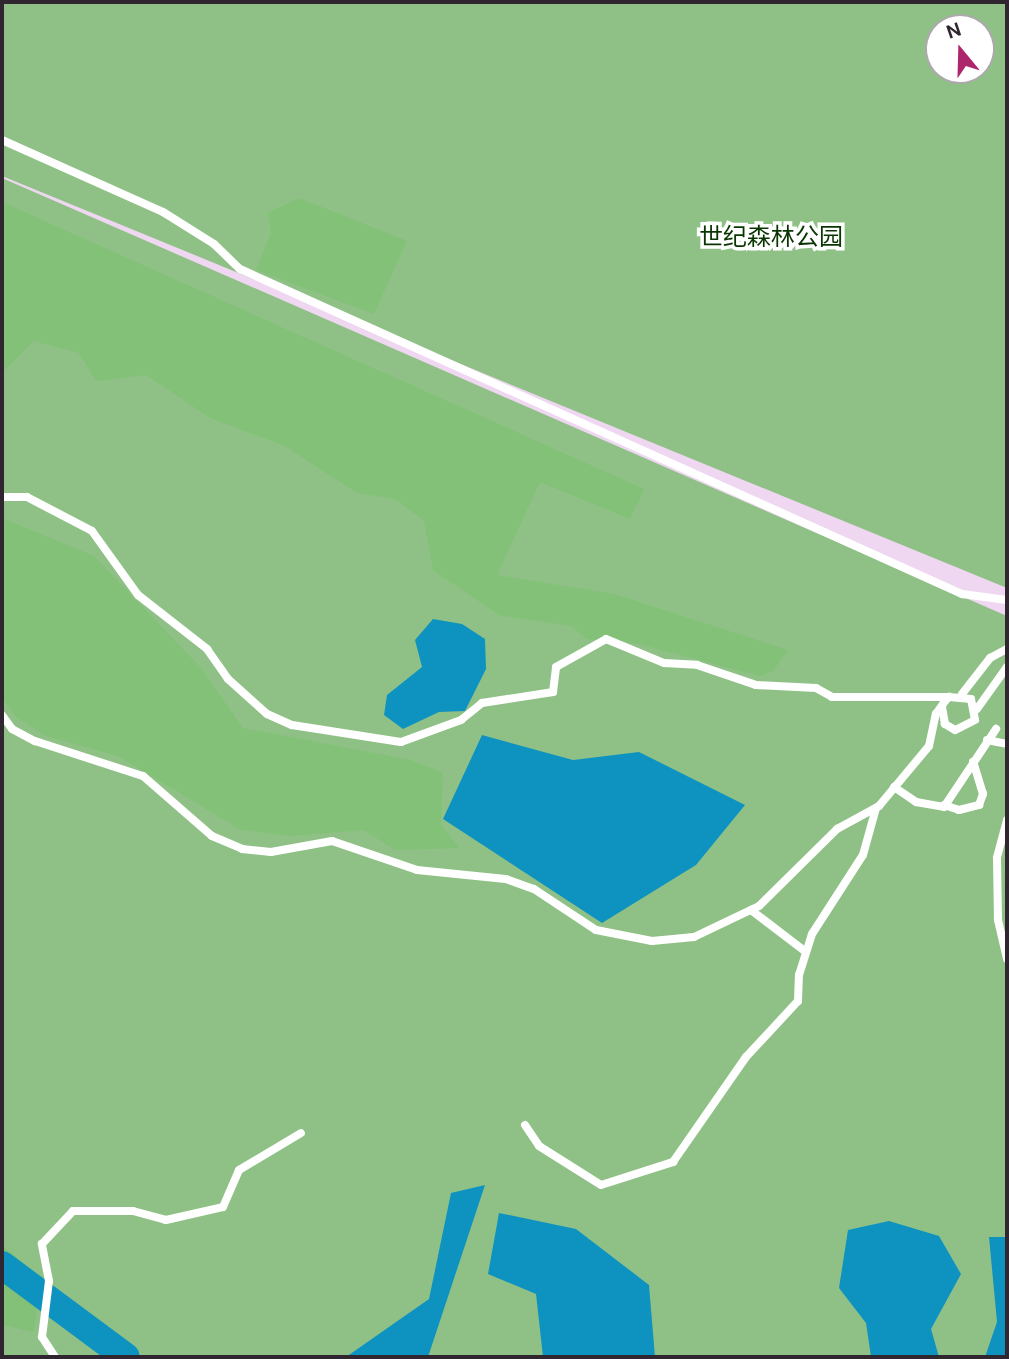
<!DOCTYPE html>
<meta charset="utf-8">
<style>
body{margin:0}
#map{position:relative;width:1009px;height:1359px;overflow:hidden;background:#efd7f1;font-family:"DM Sans","Noto Sans SC",sans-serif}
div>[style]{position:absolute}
.green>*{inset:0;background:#8fc186}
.forest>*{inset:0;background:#82c177}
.water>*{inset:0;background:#0e93c1}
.river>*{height:28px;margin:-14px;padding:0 14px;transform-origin:14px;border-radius:14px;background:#0e93c1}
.service>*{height:8px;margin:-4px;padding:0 4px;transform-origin:4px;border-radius:4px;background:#fff}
span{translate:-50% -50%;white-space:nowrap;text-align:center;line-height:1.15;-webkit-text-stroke:7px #fff;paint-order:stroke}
.park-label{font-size:24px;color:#093502}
.frame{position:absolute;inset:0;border:4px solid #2f2630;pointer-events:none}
.north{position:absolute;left:925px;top:14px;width:70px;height:70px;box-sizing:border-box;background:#fff;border:2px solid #aca8ac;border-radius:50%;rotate:341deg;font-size:19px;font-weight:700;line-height:28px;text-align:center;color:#2f2630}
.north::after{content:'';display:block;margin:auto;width:24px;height:32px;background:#ad266c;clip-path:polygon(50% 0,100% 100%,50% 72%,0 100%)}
</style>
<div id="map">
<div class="green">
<i style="clip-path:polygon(evenodd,2px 2px,1007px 2px,1007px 588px,2px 176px,2px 2px,939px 28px,981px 28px,981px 70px,939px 70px,939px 28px)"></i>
<i style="clip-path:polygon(2px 178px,1007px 616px,1007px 1357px,2px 1357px)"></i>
</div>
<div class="forest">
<i style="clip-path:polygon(299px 198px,407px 241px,374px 314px,256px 270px,271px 233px,268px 213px)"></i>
<i style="clip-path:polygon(2px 202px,644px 489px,630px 519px,540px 482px,497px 575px,614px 594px,788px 650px,773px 671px,760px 676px,635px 643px,587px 639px,571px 626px,499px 615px,433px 570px,424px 521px,395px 499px,357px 493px,283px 445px,210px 418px,146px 375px,96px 381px,79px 353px,34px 341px,2px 373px)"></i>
<i style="clip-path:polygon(2px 518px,94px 556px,201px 668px,243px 728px,411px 760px,443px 773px,441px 825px,459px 848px,395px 850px,364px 830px,290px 836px,241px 830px,118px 756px,46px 736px,15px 716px,2px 697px)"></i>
<i style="clip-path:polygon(2px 1245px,40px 1277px,34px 1332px,2px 1325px)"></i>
</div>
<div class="water">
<i style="clip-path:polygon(433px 619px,462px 624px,485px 639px,486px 669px,465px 711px,439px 712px,403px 729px,384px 715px,387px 695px,422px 667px,415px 640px)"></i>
<i style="clip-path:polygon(482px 735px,573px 760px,639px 752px,745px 805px,696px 865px,602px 923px,443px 819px)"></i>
<i style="clip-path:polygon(485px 1185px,428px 1357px,346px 1357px,429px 1299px,451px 1193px)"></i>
<i style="clip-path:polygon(499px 1213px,576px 1229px,649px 1285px,655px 1357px,543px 1357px,536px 1294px,488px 1274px)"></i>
<i style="clip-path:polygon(889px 1221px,939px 1236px,961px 1274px,931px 1329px,939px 1357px,871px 1357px,866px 1323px,839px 1288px,848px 1230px)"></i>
<i style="clip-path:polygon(989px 1237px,1007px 1237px,1007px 1357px,985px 1357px,997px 1322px)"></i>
</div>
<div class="river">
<i style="left:2px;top:1265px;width:154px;rotate:36.6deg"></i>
</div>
<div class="service">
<i style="left:2px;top:140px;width:176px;rotate:24.1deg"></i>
<i style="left:163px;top:212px;width:60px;rotate:32.1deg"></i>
<i style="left:214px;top:244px;width:36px;rotate:44deg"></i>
<i style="left:240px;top:269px;width:792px;rotate:24.23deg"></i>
<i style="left:962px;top:594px;width:45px;rotate:7.6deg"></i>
<i style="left:2px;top:497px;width:25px"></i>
<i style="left:27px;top:497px;width:73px;rotate:27.6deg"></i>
<i style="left:92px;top:531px;width:79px;rotate:54.3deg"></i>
<i style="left:138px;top:595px;width:88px;rotate:38deg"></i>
<i style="left:207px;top:649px;width:37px;rotate:55deg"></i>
<i style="left:228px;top:679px;width:52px;rotate:41.9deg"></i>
<i style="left:267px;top:714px;width:27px;rotate:24deg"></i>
<i style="left:292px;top:725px;width:110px;rotate:8.9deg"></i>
<i style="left:401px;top:742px;width:64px;rotate:-20.1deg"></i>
<i style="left:461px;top:720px;width:27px;rotate:-39deg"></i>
<i style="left:482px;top:703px;width:72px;rotate:-8.8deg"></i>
<i style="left:553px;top:692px;width:25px;rotate:-83deg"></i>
<i style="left:556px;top:667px;width:57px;rotate:-29.2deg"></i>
<i style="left:606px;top:639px;width:63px;rotate:22.5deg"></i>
<i style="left:664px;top:663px;width:33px;rotate:3deg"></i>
<i style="left:697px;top:665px;width:62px;rotate:18.7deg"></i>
<i style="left:756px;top:685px;width:60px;rotate:2.9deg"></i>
<i style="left:816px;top:688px;width:18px;rotate:29deg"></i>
<i style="left:832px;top:697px;width:117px"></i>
<i style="left:962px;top:694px;width:46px;rotate:-52.1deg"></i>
<i style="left:990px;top:658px;width:19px;rotate:-28deg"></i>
<i style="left:977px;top:709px;width:52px;rotate:-54.5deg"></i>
<i style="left:2px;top:715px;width:17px;rotate:54deg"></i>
<i style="left:12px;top:729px;width:26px;rotate:28deg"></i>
<i style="left:35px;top:741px;width:114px;rotate:18deg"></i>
<i style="left:143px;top:776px;width:91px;rotate:41deg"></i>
<i style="left:212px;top:836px;width:33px;rotate:23deg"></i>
<i style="left:242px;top:849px;width:29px;rotate:6deg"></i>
<i style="left:271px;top:852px;width:62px;rotate:-10.2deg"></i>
<i style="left:332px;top:841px;width:90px;rotate:18.8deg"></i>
<i style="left:417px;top:870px;width:89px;rotate:5.8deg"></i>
<i style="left:506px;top:879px;width:30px;rotate:20deg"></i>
<i style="left:534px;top:889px;width:74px;rotate:33.5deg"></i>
<i style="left:596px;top:930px;width:57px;rotate:11.1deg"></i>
<i style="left:652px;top:941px;width:42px;rotate:-5.4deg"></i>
<i style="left:694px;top:937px;width:72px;rotate:-25.5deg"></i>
<i style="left:759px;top:906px;width:110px;rotate:-44.6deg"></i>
<i style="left:837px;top:829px;width:48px;rotate:-28.7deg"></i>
<i style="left:879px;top:806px;width:78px;rotate:-50.2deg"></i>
<i style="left:929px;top:746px;width:33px;rotate:-78deg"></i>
<i style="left:936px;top:714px;width:16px;rotate:-55deg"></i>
<i style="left:945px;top:701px;width:6px;rotate:-45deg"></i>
<i style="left:949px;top:697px;width:22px;rotate:5deg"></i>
<i style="left:971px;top:699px;width:21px;rotate:79deg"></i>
<i style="left:975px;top:720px;width:22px;rotate:153deg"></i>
<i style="left:955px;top:730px;width:12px;rotate:-149deg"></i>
<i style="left:945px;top:724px;width:17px;rotate:-100deg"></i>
<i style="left:987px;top:740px;width:20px;rotate:11deg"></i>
<i style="left:894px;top:787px;width:27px;rotate:34deg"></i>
<i style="left:916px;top:802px;width:28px;rotate:10deg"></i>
<i style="left:944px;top:807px;width:94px;rotate:-56.3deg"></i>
<i style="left:944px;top:805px;width:16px;rotate:18deg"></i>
<i style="left:959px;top:810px;width:21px;rotate:-14deg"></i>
<i style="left:979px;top:805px;width:12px;rotate:-70deg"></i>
<i style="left:983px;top:794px;width:34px;rotate:-107deg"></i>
<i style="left:1007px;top:820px;width:39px;rotate:105deg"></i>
<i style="left:997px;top:858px;width:62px;rotate:89.1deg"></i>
<i style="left:998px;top:920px;width:40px;rotate:77deg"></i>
<i style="left:751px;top:910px;width:69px;rotate:37.4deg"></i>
<i style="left:525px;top:1125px;width:25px;rotate:56deg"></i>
<i style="left:539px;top:1146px;width:73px;rotate:32.2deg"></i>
<i style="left:601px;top:1185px;width:76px;rotate:-17.7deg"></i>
<i style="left:673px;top:1162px;width:128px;rotate:-55.2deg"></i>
<i style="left:746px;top:1057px;width:76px;rotate:-47.1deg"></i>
<i style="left:798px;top:1001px;width:26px;rotate:-88deg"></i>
<i style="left:799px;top:975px;width:43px;rotate:-72.4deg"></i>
<i style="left:812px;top:934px;width:94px;rotate:-57.2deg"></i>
<i style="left:863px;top:855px;width:49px;rotate:-74.5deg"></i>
<i style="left:55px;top:1357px;width:24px;rotate:-123deg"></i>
<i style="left:42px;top:1337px;width:56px;rotate:-82.9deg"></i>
<i style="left:49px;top:1281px;width:38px;rotate:-101deg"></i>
<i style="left:42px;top:1244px;width:45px;rotate:-46.8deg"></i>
<i style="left:73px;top:1211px;width:60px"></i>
<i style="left:133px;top:1211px;width:34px;rotate:15deg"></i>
<i style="left:166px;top:1220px;width:58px;rotate:-12.8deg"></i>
<i style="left:223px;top:1207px;width:40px;rotate:-66.6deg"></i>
<i style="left:239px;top:1170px;width:72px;rotate:-30.8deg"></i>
</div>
<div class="park-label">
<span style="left:771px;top:237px">世纪森林公园</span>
</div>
<div class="frame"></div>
<div class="north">N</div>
</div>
